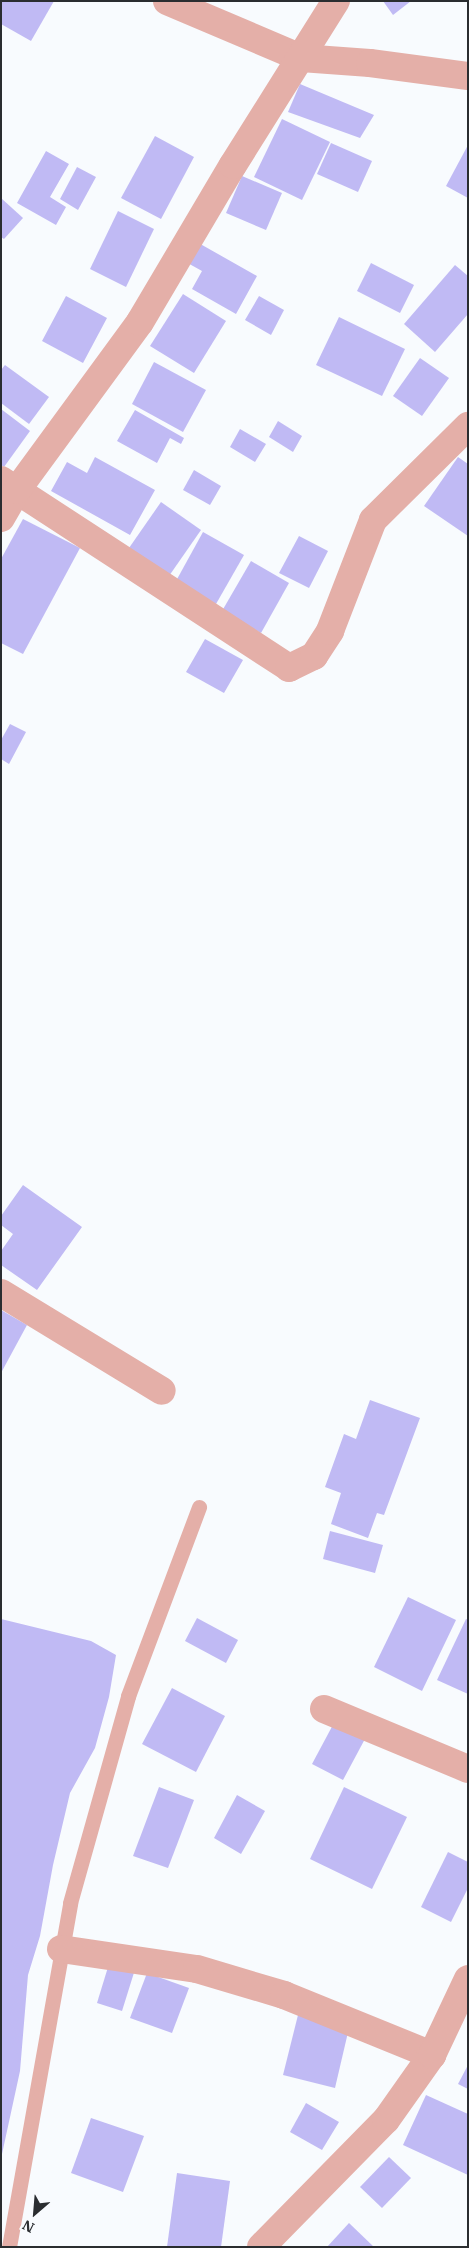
<!DOCTYPE html>
<style>
body{margin:0}
#map{position:relative;width:469px;height:2248px;overflow:hidden;background:#f8fbfe;font-family:"IBM Plex Serif",serif}
div>[style]{position:absolute}
.building>*{inset:0;background:#c0baf4}
.lane>*{height:15px;margin:-7.5px;padding:0 7.5px;transform-origin:7.5px;border-radius:7.5px;background:#e4afa8}
.street>*{height:28px;margin:-14px;padding:0 14px;transform-origin:14px;border-radius:14px;background:#e4afa8}
span{translate:-50% -50%;white-space:nowrap;text-align:center;line-height:1.15;-webkit-text-stroke:4px #f8fbfe;paint-order:stroke}
.frame{position:absolute;inset:0;border:2px solid #2a2d30;pointer-events:none}
.north{position:absolute;left:10px;top:2188px;width:50px;height:50px;-webkit-text-stroke:4px #f8fbfe;paint-order:stroke;rotate:207deg;font-size:14px;font-weight:700;line-height:20px;text-align:center;color:#2a2d30}
.north::after{content:'';display:block;margin:auto;width:18px;height:22px;background:#2a2d30;clip-path:polygon(50% 0,100% 100%,50% 72%,0 100%)}
</style>
<div id="map">
<div class="building">
<i style="clip-path:polygon(1px 1px,54px 1px,31px 41px,1px 24px)"></i>
<i style="clip-path:polygon(383px 1px,411px 1px,393px 15px)"></i>
<i style="clip-path:polygon(300px 84px,374px 115px,360px 138px,288px 112px)"></i>
<i style="clip-path:polygon(282px 119px,330px 142px,302px 200px,254px 177px)"></i>
<i style="clip-path:polygon(155px 136px,194px 157px,161px 219px,121px 198px)"></i>
<i style="clip-path:polygon(331px 143px,372px 161px,358px 192px,317px 174px)"></i>
<i style="clip-path:polygon(468px 145px,468px 198px,446px 186px)"></i>
<i style="clip-path:polygon(46px 151px,69px 164px,50px 197px,66px 207px,56px 225px,17px 203px)"></i>
<i style="clip-path:polygon(77px 167px,96px 177px,78px 210px,60px 199px)"></i>
<i style="clip-path:polygon(242px 176px,282px 193px,266px 230px,226px 213px)"></i>
<i style="clip-path:polygon(1px 198px,23px 218px,4px 239px,1px 237px)"></i>
<i style="clip-path:polygon(118px 211px,154px 229px,126px 287px,90px 269px)"></i>
<i style="clip-path:polygon(195px 241px,257px 276px,236px 314px,192px 289px,202px 271px,184px 261px)"></i>
<i style="clip-path:polygon(371px 263px,414px 285px,400px 313px,357px 291px)"></i>
<i style="clip-path:polygon(455px 265px,468px 276px,468px 314px,435px 352px,404px 324px)"></i>
<i style="clip-path:polygon(183px 294px,226px 321px,194px 373px,150px 346px)"></i>
<i style="clip-path:polygon(66px 296px,107px 318px,83px 363px,42px 341px)"></i>
<i style="clip-path:polygon(259px 296px,284px 310px,271px 335px,245px 320px)"></i>
<i style="clip-path:polygon(339px 317px,405px 349px,382px 396px,316px 365px)"></i>
<i style="clip-path:polygon(420px 358px,449px 378px,422px 416px,393px 396px)"></i>
<i style="clip-path:polygon(154px 362px,206px 390px,183px 432px,132px 404px)"></i>
<i style="clip-path:polygon(5px 365px,49px 397px,29px 424px,1px 403px,1px 370px)"></i>
<i style="clip-path:polygon(1px 409px,30px 431px,4px 467px,1px 465px)"></i>
<i style="clip-path:polygon(135px 410px,184px 438px,181px 444px,170px 438px,157px 463px,117px 441px)"></i>
<i style="clip-path:polygon(278px 421px,302px 436px,293px 452px,269px 437px)"></i>
<i style="clip-path:polygon(240px 429px,266px 444px,255px 462px,230px 447px)"></i>
<i style="clip-path:polygon(95px 457px,155px 490px,130px 535px,51px 491px,67px 462px,87px 473px)"></i>
<i style="clip-path:polygon(458px 457px,468px 464px,468px 536px,424px 506px)"></i>
<i style="clip-path:polygon(194px 470px,221px 486px,210px 505px,183px 490px)"></i>
<i style="clip-path:polygon(161px 502px,201px 530px,169px 576px,129px 548px)"></i>
<i style="clip-path:polygon(23px 519px,80px 548px,23px 654px,1px 643px,1px 559px)"></i>
<i style="clip-path:polygon(203px 532px,244px 555px,216px 604px,176px 581px)"></i>
<i style="clip-path:polygon(299px 536px,328px 551px,309px 588px,279px 573px)"></i>
<i style="clip-path:polygon(251px 561px,289px 583px,261px 633px,222px 611px)"></i>
<i style="clip-path:polygon(205px 639px,243px 660px,224px 693px,186px 672px)"></i>
<i style="clip-path:polygon(10px 724px,26px 732px,9px 764px,1px 759px,1px 740px)"></i>
<i style="clip-path:polygon(23px 1185px,82px 1227px,37px 1290px,1px 1265px,1px 1251px,13px 1234px,1px 1225px,1px 1216px)"></i>
<i style="clip-path:polygon(1px 1310px,27px 1325px,1px 1373px)"></i>
<i style="clip-path:polygon(370px 1400px,420px 1418px,384px 1515px,377px 1513px,368px 1538px,331px 1524px,341px 1493px,325px 1487px,344px 1434px,356px 1439px)"></i>
<i style="clip-path:polygon(330px 1531px,383px 1545px,375px 1573px,323px 1559px)"></i>
<i style="clip-path:polygon(408px 1597px,456px 1620px,422px 1691px,374px 1667px)"></i>
<i style="clip-path:polygon(197px 1618px,238px 1640px,226px 1663px,185px 1641px)"></i>
<i style="clip-path:polygon(1px 1619px,91px 1641px,116px 1655px,109px 1697px,95px 1748px,70px 1793px,53px 1865px,40px 1936px,28px 1975px,20px 2071px,2px 2154px)"></i>
<i style="clip-path:polygon(466px 1619px,468px 1620px,468px 1694px,437px 1680px)"></i>
<i style="clip-path:polygon(172px 1688px,225px 1716px,196px 1772px,142px 1744px)"></i>
<i style="clip-path:polygon(335px 1721px,366px 1737px,343px 1780px,312px 1764px)"></i>
<i style="clip-path:polygon(159px 1787px,194px 1800px,168px 1868px,133px 1856px)"></i>
<i style="clip-path:polygon(344px 1787px,407px 1817px,372px 1889px,310px 1859px)"></i>
<i style="clip-path:polygon(237px 1795px,265px 1811px,241px 1854px,214px 1838px)"></i>
<i style="clip-path:polygon(448px 1852px,468px 1862px,468px 1888px,451px 1922px,421px 1907px)"></i>
<i style="clip-path:polygon(112px 1954px,137px 1963px,122px 2011px,97px 2003px)"></i>
<i style="clip-path:polygon(147px 1973px,189px 1988px,172px 2033px,130px 2018px)"></i>
<i style="clip-path:polygon(298px 2015px,349px 2028px,335px 2088px,283px 2075px)"></i>
<i style="clip-path:polygon(468px 2065px,468px 2089px,458px 2084px)"></i>
<i style="clip-path:polygon(426px 2095px,468px 2114px,468px 2175px,403px 2145px)"></i>
<i style="clip-path:polygon(306px 2103px,339px 2122px,322px 2150px,290px 2132px)"></i>
<i style="clip-path:polygon(91px 2118px,144px 2136px,123px 2192px,71px 2173px)"></i>
<i style="clip-path:polygon(389px 2157px,411px 2178px,382px 2208px,360px 2187px)"></i>
<i style="clip-path:polygon(177px 2173px,230px 2181px,221px 2247px,167px 2247px)"></i>
<i style="clip-path:polygon(349px 2223px,374px 2247px,327px 2247px)"></i>
</div>
<div class="lane">
<i style="left:9px;top:2247px;width:349px;rotate:-79.9deg"></i>
<i style="left:70px;top:1903px;width:215px;rotate:-74.3deg"></i>
<i style="left:128px;top:1696px;width:202px;rotate:-69.4deg"></i>
</div>
<div class="street">
<i style="left:167px;top:1px;width:146px;rotate:23deg"></i>
<i style="left:301px;top:58px;width:69px;rotate:4.1deg"></i>
<i style="left:370px;top:63px;width:99px;rotate:7.6deg"></i>
<i style="left:1px;top:480px;width:344px;rotate:33.1deg"></i>
<i style="left:289px;top:668px;width:28px;rotate:-26deg"></i>
<i style="left:314px;top:656px;width:30px;rotate:-57deg"></i>
<i style="left:330px;top:631px;width:119px;rotate:-68.8deg"></i>
<i style="left:373px;top:520px;width:134px;rotate:-44.7deg"></i>
<i style="left:1px;top:518px;width:32px;rotate:-60deg"></i>
<i style="left:17px;top:490px;width:208px;rotate:-53.8deg"></i>
<i style="left:140px;top:322px;width:182px;rotate:-59.4deg"></i>
<i style="left:233px;top:165px;width:194px;rotate:-57.9deg"></i>
<i style="left:1px;top:1293px;width:188px;rotate:31.3deg"></i>
<i style="left:324px;top:1709px;width:156px;rotate:22.6deg"></i>
<i style="left:61px;top:1949px;width:137px;rotate:8.4deg"></i>
<i style="left:197px;top:1969px;width:91px;rotate:16.6deg"></i>
<i style="left:284px;top:1995px;width:160px;rotate:22.1deg"></i>
<i style="left:261px;top:2247px;width:178px;rotate:-45.5deg"></i>
<i style="left:386px;top:2120px;width:80px;rotate:-54.7deg"></i>
<i style="left:432px;top:2055px;width:84px;rotate:-64.7deg"></i>
</div>
<div class="frame"></div>
<div class="north">N</div>
</div>
